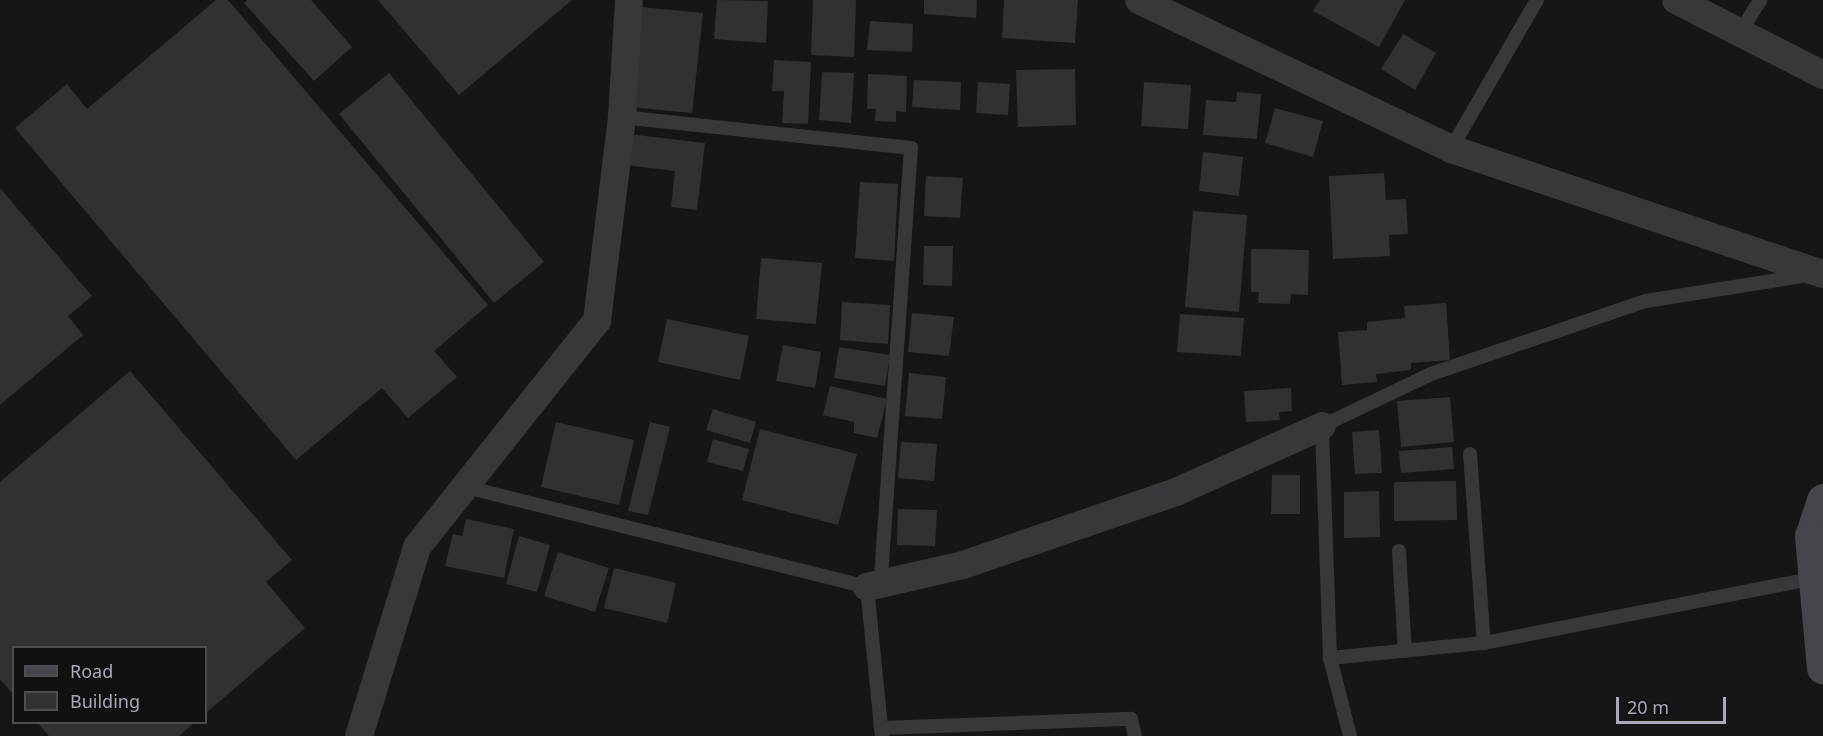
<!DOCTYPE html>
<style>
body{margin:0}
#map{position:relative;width:1823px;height:736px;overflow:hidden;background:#171517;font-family:"Noto Sans",sans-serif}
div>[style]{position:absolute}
.building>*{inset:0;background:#323033}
.lane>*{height:14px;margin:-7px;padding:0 7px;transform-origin:7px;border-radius:7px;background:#3a363c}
.street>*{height:28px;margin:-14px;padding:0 14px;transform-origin:14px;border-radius:14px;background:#3a363c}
.secondary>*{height:33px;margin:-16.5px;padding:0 16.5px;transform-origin:16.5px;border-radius:16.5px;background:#48444c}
span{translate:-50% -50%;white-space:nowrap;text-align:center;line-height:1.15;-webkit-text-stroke:5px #121012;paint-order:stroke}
.legend{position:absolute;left:12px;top:646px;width:195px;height:78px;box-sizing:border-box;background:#121012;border:2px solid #504c54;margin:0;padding:8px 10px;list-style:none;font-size:18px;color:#aea7b7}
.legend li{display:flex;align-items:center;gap:12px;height:30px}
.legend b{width:30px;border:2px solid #504c54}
.scale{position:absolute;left:1616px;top:697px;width:110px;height:27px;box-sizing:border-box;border:3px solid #aea7b7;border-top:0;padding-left:8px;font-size:18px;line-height:21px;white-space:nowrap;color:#aea7b7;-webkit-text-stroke:4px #121012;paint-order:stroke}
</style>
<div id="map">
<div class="building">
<i style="clip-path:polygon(216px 0,228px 0,488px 305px,434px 351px,457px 377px,408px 418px,382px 388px,296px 460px,15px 128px,67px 84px,87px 109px)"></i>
<i style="clip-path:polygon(247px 0,311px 0,352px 47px,314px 81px,244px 3px)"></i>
<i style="clip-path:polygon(378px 0,572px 0,459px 95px)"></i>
<i style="clip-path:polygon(717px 0,768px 1px,766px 43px,714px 39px)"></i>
<i style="clip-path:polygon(813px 0,856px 0,854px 57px,811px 55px)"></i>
<i style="clip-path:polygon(924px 0,977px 0,976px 18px,924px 14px)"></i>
<i style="clip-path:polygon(1004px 0,1078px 0,1075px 43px,1002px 38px)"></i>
<i style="clip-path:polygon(1320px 0,1405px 0,1379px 47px,1313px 11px)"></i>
<i style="clip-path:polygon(641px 7px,703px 13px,692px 113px,630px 107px)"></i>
<i style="clip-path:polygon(870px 21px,913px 24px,912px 52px,867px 50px)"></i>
<i style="clip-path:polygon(1403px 34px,1436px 53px,1415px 90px,1381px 69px)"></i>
<i style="clip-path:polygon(774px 60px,811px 62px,808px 124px,782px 123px,784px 91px,772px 91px)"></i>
<i style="clip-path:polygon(1075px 69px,1076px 125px,1018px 127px,1016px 70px)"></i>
<i style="clip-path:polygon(822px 72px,854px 73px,851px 123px,819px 120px)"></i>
<i style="clip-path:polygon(389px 73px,544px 262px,494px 303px,339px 114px)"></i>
<i style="clip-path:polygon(868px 74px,907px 76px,906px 112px,896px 111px,896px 122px,875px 121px,876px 109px,867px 109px)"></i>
<i style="clip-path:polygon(914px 80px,961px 82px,960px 110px,912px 107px)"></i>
<i style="clip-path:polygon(978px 82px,1010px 84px,1008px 115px,976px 113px)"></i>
<i style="clip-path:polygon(1144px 82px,1191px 85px,1188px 129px,1141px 126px)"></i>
<i style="clip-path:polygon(1237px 92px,1261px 94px,1257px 139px,1203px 135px,1206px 100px,1236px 102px)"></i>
<i style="clip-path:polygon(1275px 108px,1323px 121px,1313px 157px,1265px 143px)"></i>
<i style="clip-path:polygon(628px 134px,705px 143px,697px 210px,671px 207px,675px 171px,625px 165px)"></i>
<i style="clip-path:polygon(1203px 152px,1243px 157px,1239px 196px,1199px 191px)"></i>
<i style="clip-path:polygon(1384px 173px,1386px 200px,1406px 199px,1408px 234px,1389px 235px,1390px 256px,1333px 259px,1329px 176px)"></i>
<i style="clip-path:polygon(926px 176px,963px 178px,960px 218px,924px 216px)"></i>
<i style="clip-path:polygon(860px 182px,898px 184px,894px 261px,855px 258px)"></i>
<i style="clip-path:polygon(0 188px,92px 296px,68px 316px,83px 335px,0 405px)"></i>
<i style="clip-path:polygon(1193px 211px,1247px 215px,1239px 312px,1185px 307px)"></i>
<i style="clip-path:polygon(924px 246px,953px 246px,952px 286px,923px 285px)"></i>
<i style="clip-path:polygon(1251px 249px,1309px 250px,1308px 295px,1291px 294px,1290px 304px,1258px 303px,1259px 292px,1251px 292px)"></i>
<i style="clip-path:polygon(761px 258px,822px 263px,816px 324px,756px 319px)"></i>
<i style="clip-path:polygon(842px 302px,890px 305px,888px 344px,840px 340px)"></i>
<i style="clip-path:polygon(1446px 303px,1450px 360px,1411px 363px,1411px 370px,1376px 374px,1377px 382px,1342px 385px,1338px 332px,1367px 330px,1367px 322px,1405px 318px,1404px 306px)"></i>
<i style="clip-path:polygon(912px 313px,954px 317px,949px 356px,908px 352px)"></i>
<i style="clip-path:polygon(1180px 314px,1244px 318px,1241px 356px,1177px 352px)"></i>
<i style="clip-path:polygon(667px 319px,749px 336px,740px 380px,658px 362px)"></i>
<i style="clip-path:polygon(783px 345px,821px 352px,815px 388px,776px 381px)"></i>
<i style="clip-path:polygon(839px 347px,890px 355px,885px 386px,834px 378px)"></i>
<i style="clip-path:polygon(130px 371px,292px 560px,266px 582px,305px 628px,206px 713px,206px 648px,14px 648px,14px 695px,0 679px,0 482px)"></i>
<i style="clip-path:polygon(909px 373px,946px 377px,942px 419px,905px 416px)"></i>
<i style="clip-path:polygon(830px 386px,887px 399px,877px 438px,854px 433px,854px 422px,823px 415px)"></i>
<i style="clip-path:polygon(1291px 388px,1292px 411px,1279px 412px,1280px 420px,1246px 422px,1244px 391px)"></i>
<i style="clip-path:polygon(1450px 397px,1454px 442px,1401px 447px,1397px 401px)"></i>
<i style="clip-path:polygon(713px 409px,756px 422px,750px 443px,706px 430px)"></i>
<i style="clip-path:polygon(556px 422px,634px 440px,619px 505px,541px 487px)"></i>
<i style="clip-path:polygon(650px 422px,670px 427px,648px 515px,628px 511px)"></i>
<i style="clip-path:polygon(760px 429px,857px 454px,838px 525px,742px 500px)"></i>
<i style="clip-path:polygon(1379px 430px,1382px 473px,1355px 474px,1352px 432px)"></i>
<i style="clip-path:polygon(713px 439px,749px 449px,743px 471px,707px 462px)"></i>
<i style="clip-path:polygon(901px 442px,937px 444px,934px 481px,898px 478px)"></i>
<i style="clip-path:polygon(1452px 447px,1454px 469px,1401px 473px,1399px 451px)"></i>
<i style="clip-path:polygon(1272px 475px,1300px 475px,1300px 514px,1271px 514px)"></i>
<i style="clip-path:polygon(1456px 481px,1457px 520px,1394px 521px,1394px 482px)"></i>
<i style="clip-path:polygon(1379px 491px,1380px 537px,1344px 538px,1344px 492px)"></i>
<i style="clip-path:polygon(898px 509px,937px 510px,935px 546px,897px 545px)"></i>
<i style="clip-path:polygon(466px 519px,514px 529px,504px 578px,445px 566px,453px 534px,462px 536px)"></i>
<i style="clip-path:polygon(519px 536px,550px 545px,537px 592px,506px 584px)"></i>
<i style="clip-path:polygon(558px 552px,609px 568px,595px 612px,544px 596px)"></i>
<i style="clip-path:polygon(614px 568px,676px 583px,667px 623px,604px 608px)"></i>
<i style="clip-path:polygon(37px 722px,195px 722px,179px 736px,49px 736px)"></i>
</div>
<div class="lane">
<i style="left:1739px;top:34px;width:40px;rotate:-58deg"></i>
<i style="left:622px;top:117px;width:291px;rotate:6.1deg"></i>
<i style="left:911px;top:148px;width:439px;rotate:94deg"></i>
<i style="left:1451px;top:149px;width:172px;rotate:-60deg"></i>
<i style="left:1470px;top:454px;width:190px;rotate:85.8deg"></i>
<i style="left:466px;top:487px;width:413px;rotate:14deg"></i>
<i style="left:867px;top:587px;width:150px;rotate:84.3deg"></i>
<i style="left:1399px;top:551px;width:100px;rotate:86.6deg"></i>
<i style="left:1330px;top:658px;width:155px;rotate:-5.6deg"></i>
<i style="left:1484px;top:643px;width:337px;rotate:-11.1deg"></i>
<i style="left:881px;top:728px;width:250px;rotate:-2.1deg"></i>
<i style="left:1131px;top:719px;width:17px;rotate:77deg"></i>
<i style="left:1350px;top:736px;width:81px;rotate:-104.4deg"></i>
<i style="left:1330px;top:658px;width:232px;rotate:-92deg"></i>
<i style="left:1322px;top:426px;width:121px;rotate:-25.5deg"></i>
<i style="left:1431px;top:374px;width:227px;rotate:-18.8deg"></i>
<i style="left:1646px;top:301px;width:165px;rotate:-9.1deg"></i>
</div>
<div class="street">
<i style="left:1139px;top:0;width:346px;rotate:25.5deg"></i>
<i style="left:1451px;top:149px;width:392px;rotate:18.6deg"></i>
<i style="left:1676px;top:0;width:165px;rotate:27deg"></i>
<i style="left:867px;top:587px;width:98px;rotate:-12.9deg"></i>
<i style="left:963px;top:565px;width:225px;rotate:-18.9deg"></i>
<i style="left:1176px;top:492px;width:160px;rotate:-24.3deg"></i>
<i style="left:359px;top:736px;width:198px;rotate:-72.9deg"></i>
<i style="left:417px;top:547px;width:289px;rotate:-51.5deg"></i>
<i style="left:597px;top:321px;width:206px;rotate:-83deg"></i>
<i style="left:622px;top:117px;width:117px;rotate:-86.6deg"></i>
</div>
<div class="secondary">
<i style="left:1823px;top:500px;width:38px;rotate:108deg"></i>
<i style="left:1811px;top:536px;width:132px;rotate:84.8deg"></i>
</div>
<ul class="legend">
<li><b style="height:8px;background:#48444c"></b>Road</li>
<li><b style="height:16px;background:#323033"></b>Building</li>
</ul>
<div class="scale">20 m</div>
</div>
